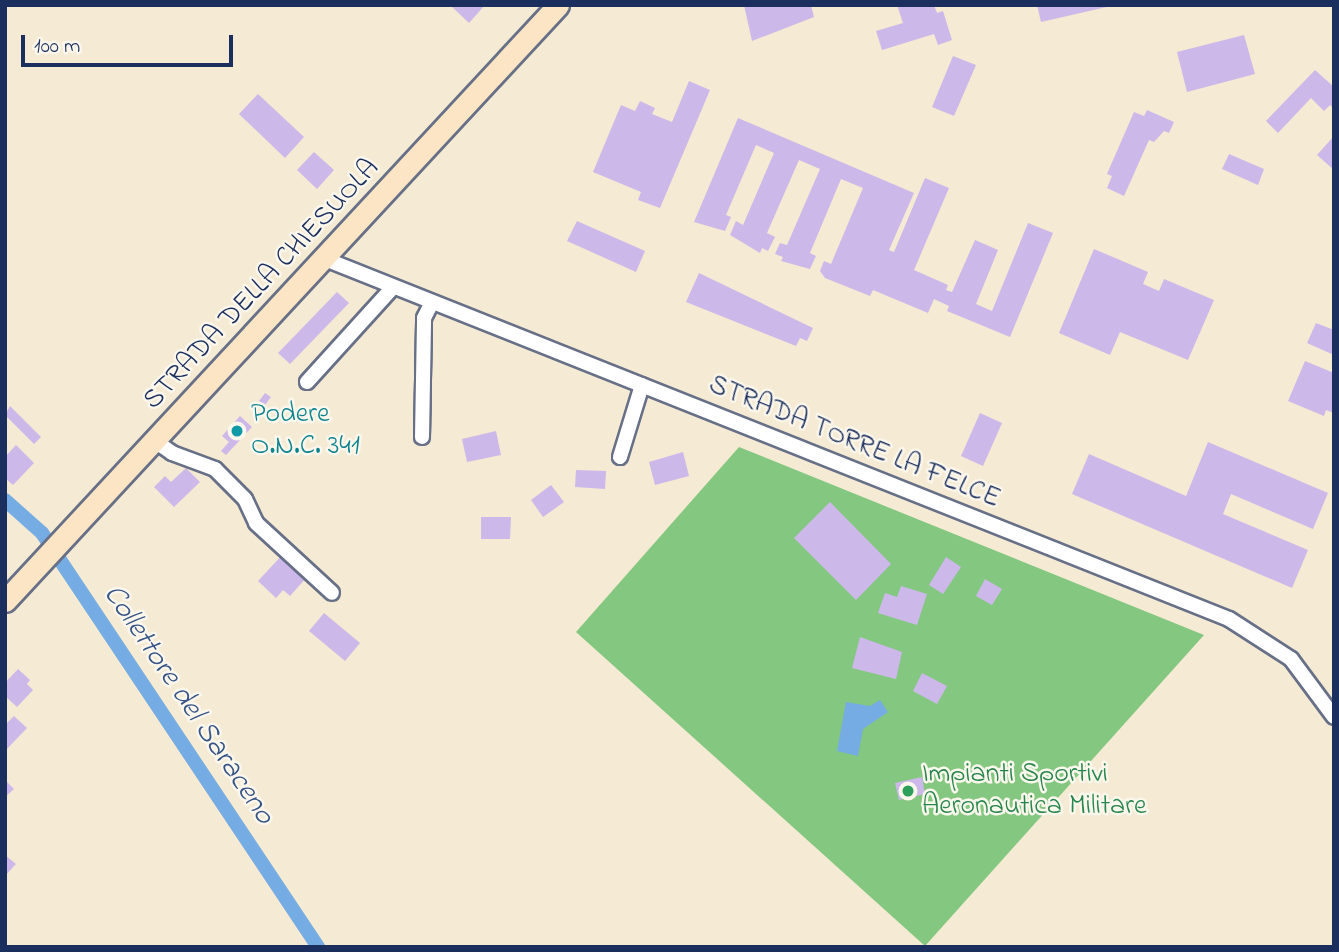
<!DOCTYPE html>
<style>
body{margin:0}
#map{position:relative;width:1339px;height:952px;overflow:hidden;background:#f5ead3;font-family:"Indie Flower",sans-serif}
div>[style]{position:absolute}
.green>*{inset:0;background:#84c780}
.water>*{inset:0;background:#75ace3}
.canal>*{height:14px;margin:-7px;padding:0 7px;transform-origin:7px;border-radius:7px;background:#75ace3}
.building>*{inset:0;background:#cdb8ea}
.roads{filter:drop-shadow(2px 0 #677087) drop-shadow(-2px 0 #677087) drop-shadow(0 2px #677087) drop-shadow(0 -2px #677087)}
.street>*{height:14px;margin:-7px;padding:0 7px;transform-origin:7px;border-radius:7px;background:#fff}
.secondary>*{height:21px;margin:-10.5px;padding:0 10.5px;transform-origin:10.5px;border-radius:10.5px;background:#fce5c4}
.dots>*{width:19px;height:19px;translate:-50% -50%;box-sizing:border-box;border:4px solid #fbf7ec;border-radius:50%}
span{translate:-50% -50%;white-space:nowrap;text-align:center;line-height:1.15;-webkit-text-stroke:5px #fbf7ec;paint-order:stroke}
.street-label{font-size:28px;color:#1b2f5e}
.culture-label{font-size:28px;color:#0d838f}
.left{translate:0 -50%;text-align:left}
.leisure-label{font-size:28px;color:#27864d}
.water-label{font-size:30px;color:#365486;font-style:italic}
.frame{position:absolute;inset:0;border:7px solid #1b2f5e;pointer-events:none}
.scale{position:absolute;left:21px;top:35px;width:212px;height:32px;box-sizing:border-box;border:4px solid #1b2f5e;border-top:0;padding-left:9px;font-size:21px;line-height:24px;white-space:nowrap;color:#1b2f5e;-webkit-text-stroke:5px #fbf7ec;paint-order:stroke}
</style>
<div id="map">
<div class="green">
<i style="clip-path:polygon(739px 447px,1204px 635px,925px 946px,576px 632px)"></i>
</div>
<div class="water">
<i style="clip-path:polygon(880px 700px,888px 712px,863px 729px,858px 756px,837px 751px,846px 702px,870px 706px)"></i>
</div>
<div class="canal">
<i style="left:5px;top:500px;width:50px;rotate:41.7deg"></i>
<i style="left:42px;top:533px;width:498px;rotate:56.3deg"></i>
</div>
<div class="building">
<i style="clip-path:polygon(450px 5px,485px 5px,469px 23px)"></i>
<i style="clip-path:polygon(744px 5px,811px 5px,814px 17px,752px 41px)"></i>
<i style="clip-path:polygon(897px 5px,934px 5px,937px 13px,943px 11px,952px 40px,938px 45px,934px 34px,882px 50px,876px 31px,903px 23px)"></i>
<i style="clip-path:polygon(1037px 5px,1111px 5px,1111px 6px,1041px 22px)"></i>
<i style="clip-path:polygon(1244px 35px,1255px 74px,1187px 92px,1177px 52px)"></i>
<i style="clip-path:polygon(953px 56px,976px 65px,954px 116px,932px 107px)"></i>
<i style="clip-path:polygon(1315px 70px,1334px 87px,1334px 109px,1330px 105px,1324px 111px,1311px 98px,1278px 133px,1266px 121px)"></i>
<i style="clip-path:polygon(689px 81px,710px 90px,660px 208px,638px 200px,641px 192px,593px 172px,621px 105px,635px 111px,640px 101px,655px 108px,652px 114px,672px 122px)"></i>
<i style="clip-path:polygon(258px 94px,304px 137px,285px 158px,239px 114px)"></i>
<i style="clip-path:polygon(1147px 110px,1174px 122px,1169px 133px,1164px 131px,1154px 142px,1149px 140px,1124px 196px,1107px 188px,1112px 176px,1107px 174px,1134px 112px,1144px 116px)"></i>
<i style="clip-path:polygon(738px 118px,914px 193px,889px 250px,894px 252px,925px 178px,949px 188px,914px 270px,948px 285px,946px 290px,952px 292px,975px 240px,998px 250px,976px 304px,992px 311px,1028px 223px,1053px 233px,1010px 337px,947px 311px,949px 306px,934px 299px,928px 313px,873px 290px,870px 296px,825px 278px,820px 271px,824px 261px,831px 264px,863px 188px,841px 179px,810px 253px,816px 256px,810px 269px,781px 261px,783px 257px,775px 254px,780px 243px,787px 245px,820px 169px,799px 160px,767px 233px,775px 237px,768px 251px,762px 248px,760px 253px,730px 235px,736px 221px,743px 225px,774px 153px,756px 145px,726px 215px,731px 217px,725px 231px,694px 222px)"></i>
<i style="clip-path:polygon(1334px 136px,1334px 170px,1317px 155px)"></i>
<i style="clip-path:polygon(314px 152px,334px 170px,317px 189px,297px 170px)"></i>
<i style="clip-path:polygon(1229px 154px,1264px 169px,1258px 185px,1222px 169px)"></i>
<i style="clip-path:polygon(577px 221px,645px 251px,636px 272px,567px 241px)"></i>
<i style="clip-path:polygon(1094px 249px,1148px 272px,1143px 284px,1159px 291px,1164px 279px,1214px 300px,1188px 360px,1120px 332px,1110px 355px,1059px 333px)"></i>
<i style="clip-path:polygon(699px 273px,813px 328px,807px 341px,800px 338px,796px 346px,686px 302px)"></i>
<i style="clip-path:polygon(337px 292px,349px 303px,290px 364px,278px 353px)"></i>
<i style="clip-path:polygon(1316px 323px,1334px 330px,1334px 355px,1307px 343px)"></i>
<i style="clip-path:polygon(1305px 361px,1334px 373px,1334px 413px,1326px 410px,1324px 416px,1288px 401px)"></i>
<i style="clip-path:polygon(265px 393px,271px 397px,265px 405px,259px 401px)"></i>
<i style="clip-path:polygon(10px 406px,41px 437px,34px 444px,5px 415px)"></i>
<i style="clip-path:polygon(980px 413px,1002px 423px,983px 466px,961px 456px)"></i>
<i style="clip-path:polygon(240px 416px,252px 427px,226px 455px,221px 451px,229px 442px,222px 436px)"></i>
<i style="clip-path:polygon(496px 431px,501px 455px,467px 462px,462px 439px)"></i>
<i style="clip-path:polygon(1208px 442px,1328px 493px,1313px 529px,1231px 494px,1223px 514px,1308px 550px,1292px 588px,1072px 494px,1089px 454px,1186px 496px)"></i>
<i style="clip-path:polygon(16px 445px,34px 463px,13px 485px,5px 478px,5px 457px)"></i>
<i style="clip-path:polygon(683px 452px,689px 476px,655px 485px,649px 462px)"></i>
<i style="clip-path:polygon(186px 468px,200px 482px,174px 507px,154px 487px,165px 476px,171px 482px)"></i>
<i style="clip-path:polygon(576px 470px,606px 471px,605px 489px,575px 487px)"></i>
<i style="clip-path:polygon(551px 485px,564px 502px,543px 517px,531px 500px)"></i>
<i style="clip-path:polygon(830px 502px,891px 564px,856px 600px,794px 538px)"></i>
<i style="clip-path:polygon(481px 517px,511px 517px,510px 539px,481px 539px)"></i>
<i style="clip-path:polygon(283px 554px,307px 577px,290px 596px,283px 590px,276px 598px,258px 581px)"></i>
<i style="clip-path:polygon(946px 557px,961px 567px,943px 594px,929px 585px)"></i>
<i style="clip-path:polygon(985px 579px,1002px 589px,992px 605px,976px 596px)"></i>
<i style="clip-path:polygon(901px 586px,927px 594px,917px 625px,878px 613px,885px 593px,897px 597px)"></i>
<i style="clip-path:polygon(324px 613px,360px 643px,345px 661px,309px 631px)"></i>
<i style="clip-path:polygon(860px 637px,902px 652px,896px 679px,852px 668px)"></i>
<i style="clip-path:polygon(18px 669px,30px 680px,27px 684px,33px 690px,17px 707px,5px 696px,5px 683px)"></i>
<i style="clip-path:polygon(922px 673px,947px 686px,937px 704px,913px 691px)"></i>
<i style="clip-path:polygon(14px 716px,27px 728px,5px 751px,5px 725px)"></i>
<i style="clip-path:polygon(922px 777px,925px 794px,899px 800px,895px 783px)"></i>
<i style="clip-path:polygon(5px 780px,14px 789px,5px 797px)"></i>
<i style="clip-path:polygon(5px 855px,16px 864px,5px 876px)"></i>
</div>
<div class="roads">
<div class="street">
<i style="left:325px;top:259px;width:973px;rotate:21.71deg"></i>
<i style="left:1229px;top:619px;width:74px;rotate:32.8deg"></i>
<i style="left:1291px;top:659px;width:72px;rotate:53.4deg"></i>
<i style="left:307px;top:382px;width:128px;rotate:-47.8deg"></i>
<i style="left:422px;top:437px;width:119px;rotate:-89deg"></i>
<i style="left:424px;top:318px;width:18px;rotate:-63deg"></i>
<i style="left:155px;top:441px;width:21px;rotate:35deg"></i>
<i style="left:172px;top:453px;width:46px;rotate:20.4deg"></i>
<i style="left:215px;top:469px;width:42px;rotate:45deg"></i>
<i style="left:245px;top:499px;width:26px;rotate:65deg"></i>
<i style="left:256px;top:523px;width:103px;rotate:42.6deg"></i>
<i style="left:620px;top:457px;width:75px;rotate:-73deg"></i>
</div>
<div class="secondary">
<i style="left:5px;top:601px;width:813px;rotate:-47.14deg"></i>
</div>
</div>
<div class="dots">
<i style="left:237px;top:431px;background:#0f9aa8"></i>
<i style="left:908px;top:791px;background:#2e9e5b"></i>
</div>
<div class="street-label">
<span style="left:262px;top:285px;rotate:-47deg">STRADA DELLA CHIESUOLA</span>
<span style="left:854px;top:443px;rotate:22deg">STRADA TORRE LA FELCE</span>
</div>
<div class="culture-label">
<span class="left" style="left:251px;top:431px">Podere<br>O.N.C. 341</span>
</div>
<div class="leisure-label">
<span class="left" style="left:922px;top:791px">Impianti Sportivi<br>Aeronautica Militare</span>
</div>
<div class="water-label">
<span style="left:188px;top:705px;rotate:56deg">Collettore del Saraceno</span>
</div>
<div class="frame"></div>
<div class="scale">100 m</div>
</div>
